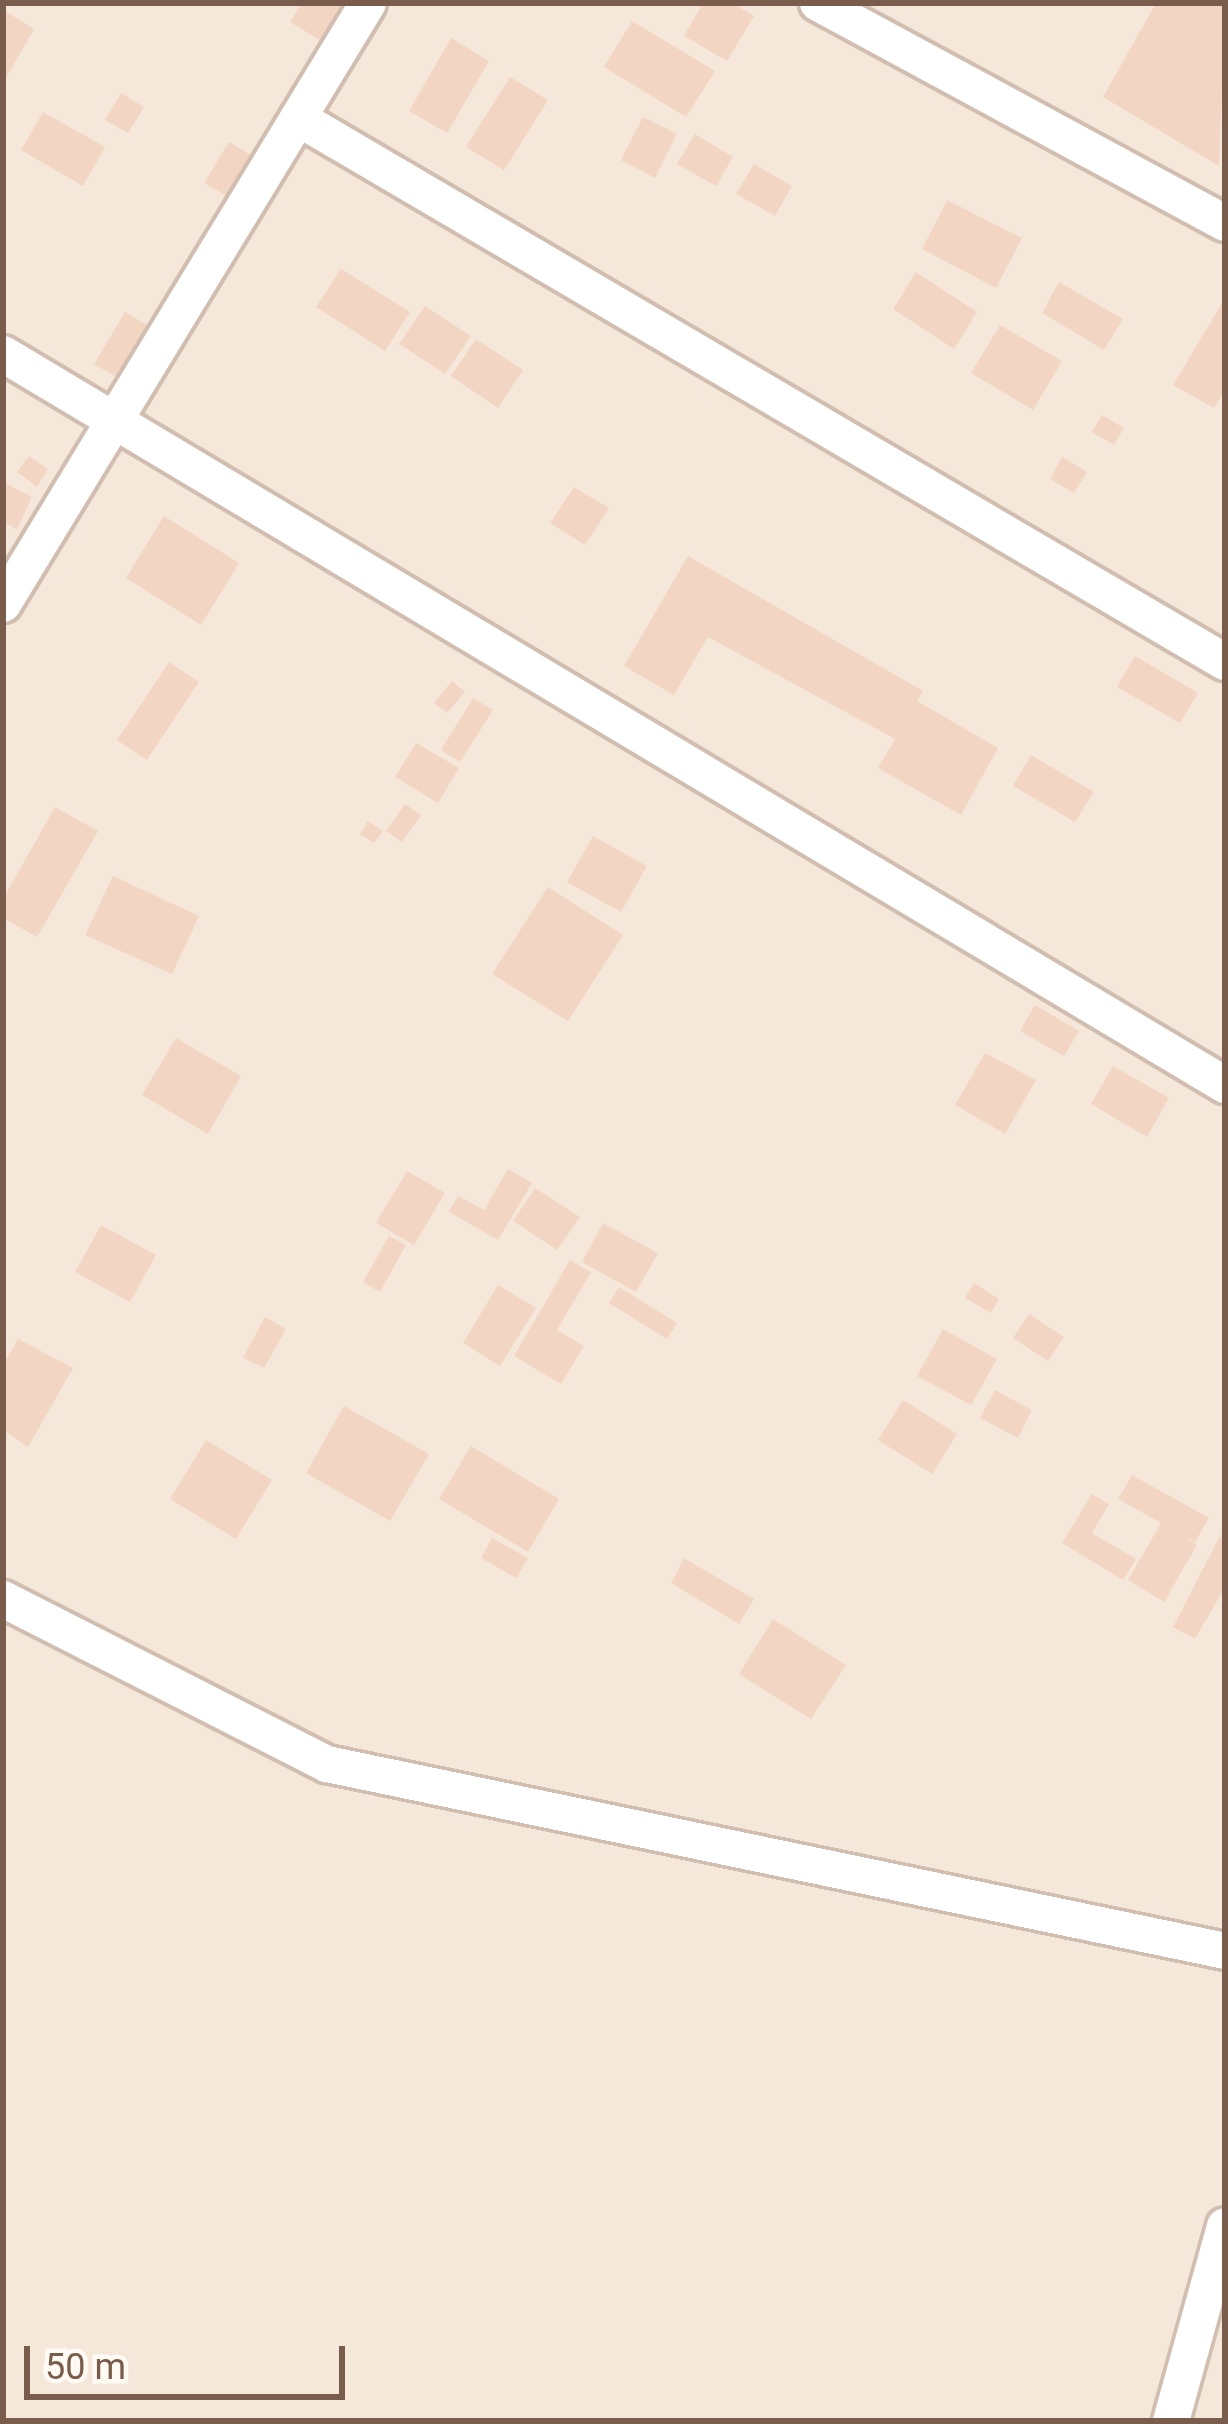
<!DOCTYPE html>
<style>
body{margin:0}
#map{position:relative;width:1228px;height:2424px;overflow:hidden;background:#fdf6ec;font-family:Roboto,sans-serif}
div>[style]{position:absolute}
.residential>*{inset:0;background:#f5e8da}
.building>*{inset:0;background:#f3d5c3}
.roads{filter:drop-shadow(3px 0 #d1beb0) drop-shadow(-3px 0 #d1beb0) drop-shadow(0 3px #d1beb0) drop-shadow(0 -3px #d1beb0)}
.minor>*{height:36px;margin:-18px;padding:0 18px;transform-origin:18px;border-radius:18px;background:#fff}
span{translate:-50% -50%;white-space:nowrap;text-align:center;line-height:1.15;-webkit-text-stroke:9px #fffaf3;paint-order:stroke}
.frame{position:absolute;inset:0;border:6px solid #7a5c4d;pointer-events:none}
.scale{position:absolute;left:24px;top:2346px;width:321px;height:54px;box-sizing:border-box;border:6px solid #7a5c4d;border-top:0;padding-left:15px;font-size:36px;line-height:42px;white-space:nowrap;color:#7a5c4d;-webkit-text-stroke:9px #fffaf3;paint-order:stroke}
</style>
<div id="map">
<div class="residential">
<i style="clip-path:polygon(3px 3px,1225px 3px,1225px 2421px,3px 2421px)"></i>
</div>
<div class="building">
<i style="clip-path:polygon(302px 3px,360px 3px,333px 48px,290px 22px)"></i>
<i style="clip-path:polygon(703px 3px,732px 3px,754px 16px,727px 61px,684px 36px)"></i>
<i style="clip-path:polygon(1156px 3px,1225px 3px,1219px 166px,1103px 97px)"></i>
<i style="clip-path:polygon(5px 11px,34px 29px,3px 83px,3px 15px)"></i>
<i style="clip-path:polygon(632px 21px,715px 71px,686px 117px,604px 67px)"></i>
<i style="clip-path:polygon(451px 38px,489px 61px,447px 133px,409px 111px)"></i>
<i style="clip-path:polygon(510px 77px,548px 100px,504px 170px,466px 147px)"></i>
<i style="clip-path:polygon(121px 93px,144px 107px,128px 133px,105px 120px)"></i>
<i style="clip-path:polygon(43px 112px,105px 147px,83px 186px,21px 150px)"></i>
<i style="clip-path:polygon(643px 117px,677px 134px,655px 178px,621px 160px)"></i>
<i style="clip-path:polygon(695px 134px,733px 157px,716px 186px,677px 164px)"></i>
<i style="clip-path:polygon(229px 142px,260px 160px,235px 201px,204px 183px)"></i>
<i style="clip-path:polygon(754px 164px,792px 186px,775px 216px,736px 194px)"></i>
<i style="clip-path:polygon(947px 200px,1022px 238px,996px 288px,922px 249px)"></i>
<i style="clip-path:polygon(341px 269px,410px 312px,385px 351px,316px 307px)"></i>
<i style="clip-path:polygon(916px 272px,977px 312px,954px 349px,893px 309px)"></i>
<i style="clip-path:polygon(1059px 282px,1123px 319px,1104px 350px,1042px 313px)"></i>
<i style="clip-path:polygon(1225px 298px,1225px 390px,1214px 408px,1173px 385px)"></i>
<i style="clip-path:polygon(425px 306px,471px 336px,445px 374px,399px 344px)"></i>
<i style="clip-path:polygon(125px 312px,157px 331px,127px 383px,94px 364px)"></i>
<i style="clip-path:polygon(1000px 325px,1062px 361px,1033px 410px,971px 373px)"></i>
<i style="clip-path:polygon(476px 339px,523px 370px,498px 408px,451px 376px)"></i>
<i style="clip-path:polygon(1102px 415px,1124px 428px,1114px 445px,1092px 432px)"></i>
<i style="clip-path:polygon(29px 456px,48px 469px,37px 487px,17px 472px)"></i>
<i style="clip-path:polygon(1062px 457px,1087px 472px,1074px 493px,1050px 479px)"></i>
<i style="clip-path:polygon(3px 482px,32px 497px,17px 529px,3px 522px)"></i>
<i style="clip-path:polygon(574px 487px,609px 508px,585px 545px,550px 523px)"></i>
<i style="clip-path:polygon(164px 516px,239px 563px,201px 625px,126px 578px)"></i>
<i style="clip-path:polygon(688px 556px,923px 691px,917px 701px,998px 748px,961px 815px,878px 768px,895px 739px,708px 637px,674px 695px,624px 666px)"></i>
<i style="clip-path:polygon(1135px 656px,1198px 693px,1180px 723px,1117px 687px)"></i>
<i style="clip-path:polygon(169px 662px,199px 682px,147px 760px,117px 740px)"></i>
<i style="clip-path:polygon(452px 681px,465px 692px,447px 713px,434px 703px)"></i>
<i style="clip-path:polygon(473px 698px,493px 710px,460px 762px,441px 750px)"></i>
<i style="clip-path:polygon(416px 743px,459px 768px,438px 803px,395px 777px)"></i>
<i style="clip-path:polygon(1031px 755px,1094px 792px,1075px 822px,1013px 786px)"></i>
<i style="clip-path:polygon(405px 804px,421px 815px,402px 842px,386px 831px)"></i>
<i style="clip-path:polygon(55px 807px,98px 831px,37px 937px,3px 918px,3px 899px)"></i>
<i style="clip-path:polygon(368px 821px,383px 831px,374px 843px,360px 834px)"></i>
<i style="clip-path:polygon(593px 836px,647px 866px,621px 912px,567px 882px)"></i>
<i style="clip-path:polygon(113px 876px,199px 916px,172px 974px,85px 935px)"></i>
<i style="clip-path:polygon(548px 887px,623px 935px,568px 1021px,492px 974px)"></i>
<i style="clip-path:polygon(1035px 1005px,1079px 1031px,1064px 1056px,1020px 1031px)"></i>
<i style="clip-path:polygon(176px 1038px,241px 1076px,208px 1134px,142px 1095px)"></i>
<i style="clip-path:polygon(985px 1053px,1036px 1080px,1005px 1134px,955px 1105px)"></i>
<i style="clip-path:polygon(1113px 1066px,1169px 1098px,1147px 1137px,1091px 1104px)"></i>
<i style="clip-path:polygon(508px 1169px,532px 1183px,498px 1240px,449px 1212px,458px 1196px,484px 1210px)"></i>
<i style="clip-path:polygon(407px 1171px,445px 1193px,414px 1245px,376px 1223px)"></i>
<i style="clip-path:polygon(535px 1188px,580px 1217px,557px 1250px,513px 1221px)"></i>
<i style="clip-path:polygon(603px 1223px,658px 1253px,636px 1292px,582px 1262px)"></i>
<i style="clip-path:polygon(101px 1225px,156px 1255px,130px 1302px,75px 1272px)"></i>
<i style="clip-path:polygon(389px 1236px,406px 1245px,380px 1292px,363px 1282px)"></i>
<i style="clip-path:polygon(570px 1260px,591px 1272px,557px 1330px,584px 1346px,561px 1384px,514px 1356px)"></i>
<i style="clip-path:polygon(974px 1283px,999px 1299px,991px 1313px,965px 1298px)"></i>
<i style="clip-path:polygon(498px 1285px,536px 1308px,500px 1366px,463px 1343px)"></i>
<i style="clip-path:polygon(619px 1287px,677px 1323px,667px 1339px,609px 1303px)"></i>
<i style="clip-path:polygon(1029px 1314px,1064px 1337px,1048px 1361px,1013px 1338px)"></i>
<i style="clip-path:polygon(265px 1317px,286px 1329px,264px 1368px,243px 1358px)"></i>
<i style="clip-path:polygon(943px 1329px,997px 1359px,971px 1405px,917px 1376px)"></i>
<i style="clip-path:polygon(18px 1339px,73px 1368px,28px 1447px,3px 1430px,3px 1365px)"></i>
<i style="clip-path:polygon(995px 1390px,1032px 1410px,1018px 1438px,980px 1418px)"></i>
<i style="clip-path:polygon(903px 1400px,957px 1434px,932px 1474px,878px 1440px)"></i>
<i style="clip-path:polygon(344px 1406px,429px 1454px,390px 1521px,306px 1473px)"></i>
<i style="clip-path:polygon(206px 1440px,272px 1480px,236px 1539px,170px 1499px)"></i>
<i style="clip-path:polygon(471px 1446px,559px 1499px,528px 1552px,439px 1499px)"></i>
<i style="clip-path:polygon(1132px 1475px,1209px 1518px,1195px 1542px,1184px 1537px,1197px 1545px,1164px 1602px,1128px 1580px,1161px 1523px,1118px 1499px)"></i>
<i style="clip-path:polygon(1092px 1494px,1109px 1504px,1092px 1533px,1136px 1559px,1123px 1580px,1062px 1543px)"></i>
<i style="clip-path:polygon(1221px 1534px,1225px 1587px,1195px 1639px,1173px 1627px)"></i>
<i style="clip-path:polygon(492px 1538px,528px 1558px,516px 1578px,481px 1558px)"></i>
<i style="clip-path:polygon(684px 1558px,754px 1599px,739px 1624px,671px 1583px)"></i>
<i style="clip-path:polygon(773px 1619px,846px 1665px,811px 1719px,739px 1674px)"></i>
</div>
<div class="roads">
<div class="minor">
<i style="left:818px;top:3px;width:463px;rotate:28.4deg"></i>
<i style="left:298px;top:118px;width:1075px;rotate:30.41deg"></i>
<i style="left:3px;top:354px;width:1424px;rotate:30.89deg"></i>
<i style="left:3px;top:604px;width:703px;rotate:-58.73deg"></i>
<i style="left:3px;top:1599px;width:364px;rotate:27deg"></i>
<i style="left:327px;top:1764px;width:917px;rotate:11.76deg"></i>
<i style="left:1171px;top:2421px;width:202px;rotate:-74.5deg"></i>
</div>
</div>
<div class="frame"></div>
<div class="scale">50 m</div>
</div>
